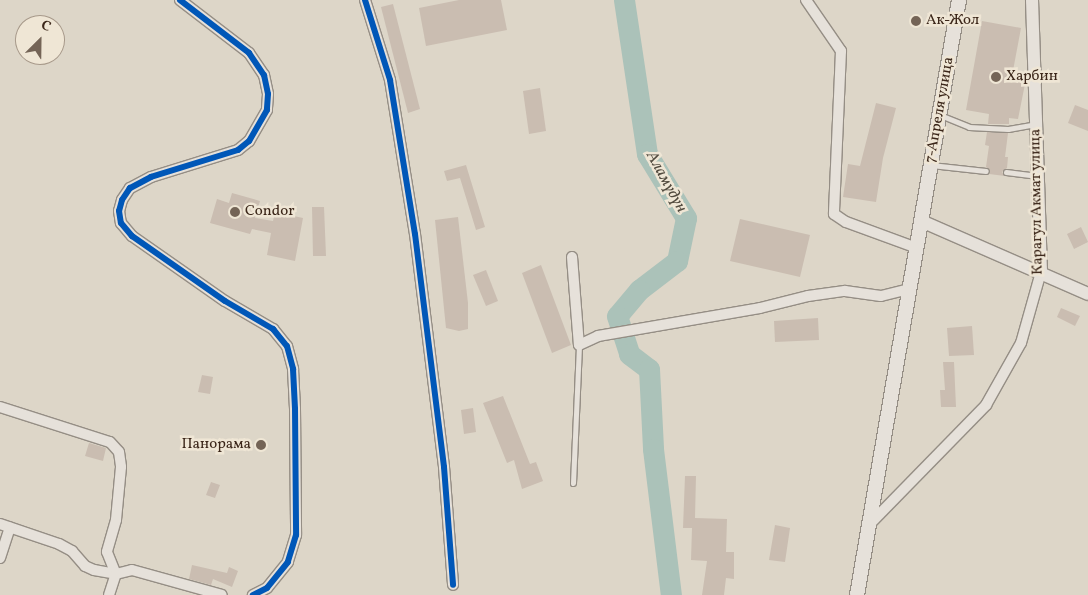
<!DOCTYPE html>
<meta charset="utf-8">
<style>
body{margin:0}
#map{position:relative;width:1088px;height:595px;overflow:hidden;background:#ddd6c8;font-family:Vollkorn,serif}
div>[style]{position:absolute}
.river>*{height:21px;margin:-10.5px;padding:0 10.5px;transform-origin:10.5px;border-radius:10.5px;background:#abc2b9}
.building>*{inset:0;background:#cabdb1}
.roads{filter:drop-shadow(1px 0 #958e85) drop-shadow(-1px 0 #958e85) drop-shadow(0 1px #958e85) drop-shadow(0 -1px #958e85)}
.service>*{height:5px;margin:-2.5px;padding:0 2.5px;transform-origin:2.5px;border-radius:2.5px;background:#e6e1da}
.minor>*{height:10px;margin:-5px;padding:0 5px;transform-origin:5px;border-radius:5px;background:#e6e1da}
.tertiary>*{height:12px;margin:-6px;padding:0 6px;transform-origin:6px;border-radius:6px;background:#e6e1da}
.secondary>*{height:14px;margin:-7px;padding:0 7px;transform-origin:7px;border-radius:7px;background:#e6e1da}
.cycleway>*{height:6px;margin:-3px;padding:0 3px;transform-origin:3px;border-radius:3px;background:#0057b8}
.dots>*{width:14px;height:14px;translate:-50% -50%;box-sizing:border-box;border:2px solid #efe6d5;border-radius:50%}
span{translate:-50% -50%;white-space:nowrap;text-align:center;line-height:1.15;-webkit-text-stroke:5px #efe6d5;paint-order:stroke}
.poi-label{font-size:15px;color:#3b2619}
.left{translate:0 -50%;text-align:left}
.right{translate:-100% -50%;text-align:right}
.street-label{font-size:15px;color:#3b2619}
.water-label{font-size:16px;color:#524b3f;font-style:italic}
.north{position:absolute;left:15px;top:15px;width:50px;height:50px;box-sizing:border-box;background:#efe6d5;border:1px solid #a7998a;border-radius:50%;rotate:23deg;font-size:14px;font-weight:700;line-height:20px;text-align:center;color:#3b2619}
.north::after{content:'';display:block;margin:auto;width:18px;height:22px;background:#746456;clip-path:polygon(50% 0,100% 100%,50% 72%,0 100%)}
</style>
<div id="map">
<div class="river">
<i style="left:624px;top:0;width:156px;rotate:81.5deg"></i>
<i style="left:647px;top:154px;width:75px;rotate:58.6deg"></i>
<i style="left:686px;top:218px;width:44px;rotate:101.8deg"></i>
<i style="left:677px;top:261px;width:48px;rotate:142.7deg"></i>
<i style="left:639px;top:290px;width:34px;rotate:130deg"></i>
<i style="left:617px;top:316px;width:40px;rotate:72deg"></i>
<i style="left:629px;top:354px;width:25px;rotate:37deg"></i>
<i style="left:649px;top:369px;width:80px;rotate:87.1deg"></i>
<i style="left:653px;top:449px;width:147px;rotate:83deg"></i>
</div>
<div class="building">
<i style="clip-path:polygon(459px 0,501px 0,507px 30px,426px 46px,419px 8px)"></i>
<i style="clip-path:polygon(393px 4px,420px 109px,408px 113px,381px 7px)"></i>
<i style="clip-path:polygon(982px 21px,1021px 28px,1012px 76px,1026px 79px,1018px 119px,1009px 118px,1009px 124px,988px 124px,989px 114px,966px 110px)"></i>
<i style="clip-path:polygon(540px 88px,546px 131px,529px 134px,523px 91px)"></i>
<i style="clip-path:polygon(876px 103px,896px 108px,883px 158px,876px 202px,843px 197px,848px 164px,860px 166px)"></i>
<i style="clip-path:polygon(1075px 105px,1088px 110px,1088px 131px,1068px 123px)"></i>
<i style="clip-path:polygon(987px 132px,1008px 133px,1005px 157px,1008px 157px,1007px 168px,1002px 172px,1005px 176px,989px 174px,990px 170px,986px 167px,989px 146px,985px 145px)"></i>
<i style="clip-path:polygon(466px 165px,485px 227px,476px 230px,460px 178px,447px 181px,444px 171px)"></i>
<i style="clip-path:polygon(232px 193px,260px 201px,255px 218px,273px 221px,275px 212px,303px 218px,295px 261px,267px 255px,271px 233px,252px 229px,250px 234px,210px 223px,217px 199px,229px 203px)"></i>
<i style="clip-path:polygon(312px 207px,324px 207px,326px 256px,313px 256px)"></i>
<i style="clip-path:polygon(458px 217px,468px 303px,468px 329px,459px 331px,446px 328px,435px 220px)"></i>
<i style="clip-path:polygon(740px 219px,810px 235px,800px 277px,730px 261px)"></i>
<i style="clip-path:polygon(1081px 227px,1088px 242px,1074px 249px,1067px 234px)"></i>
<i style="clip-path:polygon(541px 265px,571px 345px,552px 353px,522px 273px)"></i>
<i style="clip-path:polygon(486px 270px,498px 301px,486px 306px,473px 275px)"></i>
<i style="clip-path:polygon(1061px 308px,1080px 316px,1075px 326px,1057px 317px)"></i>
<i style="clip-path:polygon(818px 318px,819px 340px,775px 342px,774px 321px)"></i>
<i style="clip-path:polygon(972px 326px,974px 355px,949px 356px,947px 328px)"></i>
<i style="clip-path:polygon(943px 362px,954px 362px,956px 407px,941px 407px,940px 390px,945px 390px)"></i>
<i style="clip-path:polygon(202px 375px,213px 377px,210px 394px,198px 392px)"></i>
<i style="clip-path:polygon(503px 396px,530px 464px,536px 462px,543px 481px,522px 489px,514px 460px,507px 463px,483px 403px)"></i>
<i style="clip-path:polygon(473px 408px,476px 432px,464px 434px,461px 410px)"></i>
<i style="clip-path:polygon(89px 443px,106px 448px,103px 461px,85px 456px)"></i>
<i style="clip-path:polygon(685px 476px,696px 476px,695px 518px,727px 519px,726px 552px,734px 552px,734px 579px,726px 578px,724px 595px,702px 595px,707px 561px,691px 560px,692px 528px,683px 528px)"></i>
<i style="clip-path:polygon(211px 482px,220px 485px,215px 498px,206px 495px)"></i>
<i style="clip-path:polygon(775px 525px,790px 528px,785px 562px,769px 560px)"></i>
<i style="clip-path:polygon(192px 565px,227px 573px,229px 567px,238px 571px,232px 587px,213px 579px,211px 585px,189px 579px)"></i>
</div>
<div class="roads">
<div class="service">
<i style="left:940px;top:115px;width:31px;rotate:22deg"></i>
<i style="left:969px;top:127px;width:39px;rotate:3deg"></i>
<i style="left:1008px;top:129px;width:28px;rotate:-10deg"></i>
<i style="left:931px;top:165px;width:55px;rotate:6.2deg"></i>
<i style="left:1006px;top:172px;width:32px;rotate:7deg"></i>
<i style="left:573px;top:483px;width:138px;rotate:-87.5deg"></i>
</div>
<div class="minor">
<i style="left:180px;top:0;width:87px;rotate:37.5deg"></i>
<i style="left:249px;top:53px;width:27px;rotate:56deg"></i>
<i style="left:264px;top:75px;width:19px;rotate:78deg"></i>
<i style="left:268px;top:94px;width:16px;rotate:94deg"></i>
<i style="left:267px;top:110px;width:36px;rotate:120deg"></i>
<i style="left:249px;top:141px;width:14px;rotate:141deg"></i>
<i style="left:238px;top:150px;width:91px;rotate:162.8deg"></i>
<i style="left:151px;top:177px;width:24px;rotate:152deg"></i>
<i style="left:130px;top:188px;width:14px;rotate:124deg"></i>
<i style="left:122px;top:200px;width:11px;rotate:105deg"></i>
<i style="left:119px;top:211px;width:12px;rotate:81deg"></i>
<i style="left:121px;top:223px;width:17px;rotate:50deg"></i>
<i style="left:132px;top:236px;width:113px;rotate:35deg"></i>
<i style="left:225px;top:301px;width:56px;rotate:30.3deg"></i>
<i style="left:273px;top:329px;width:22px;rotate:51deg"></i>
<i style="left:287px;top:346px;width:24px;rotate:75deg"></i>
<i style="left:293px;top:369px;width:40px;rotate:87.1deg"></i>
<i style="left:295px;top:409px;width:126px;rotate:89.5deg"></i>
<i style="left:296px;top:535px;width:28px;rotate:107deg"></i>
<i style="left:288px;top:562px;width:33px;rotate:129deg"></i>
<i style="left:267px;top:588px;width:16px;rotate:153deg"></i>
<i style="left:365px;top:0;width:84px;rotate:72.6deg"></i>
<i style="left:390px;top:80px;width:156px;rotate:80.8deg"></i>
<i style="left:415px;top:234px;width:235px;rotate:82.9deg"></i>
<i style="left:444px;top:467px;width:118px;rotate:85.6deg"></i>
<i style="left:806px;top:0;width:62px;rotate:55.5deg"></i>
<i style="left:841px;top:51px;width:163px;rotate:92.5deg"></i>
<i style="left:834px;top:214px;width:14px;rotate:34deg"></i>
<i style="left:846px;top:222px;width:76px;rotate:20.1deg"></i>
<i style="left:572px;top:257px;width:88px;rotate:85.5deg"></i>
<i style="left:579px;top:345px;width:21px;rotate:-25deg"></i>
<i style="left:598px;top:336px;width:164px;rotate:-9.8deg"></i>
<i style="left:760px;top:308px;width:49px;rotate:-14deg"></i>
<i style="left:808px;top:296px;width:37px;rotate:-8deg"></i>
<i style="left:845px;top:291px;width:36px;rotate:8deg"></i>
<i style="left:881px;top:296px;width:30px;rotate:-14deg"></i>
<i style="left:0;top:407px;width:115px;rotate:17.7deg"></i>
<i style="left:110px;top:442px;width:13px;rotate:48deg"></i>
<i style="left:119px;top:452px;width:15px;rotate:82deg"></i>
<i style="left:121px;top:467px;width:53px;rotate:95.4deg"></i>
<i style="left:116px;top:520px;width:33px;rotate:106deg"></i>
<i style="left:107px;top:552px;width:24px;rotate:68deg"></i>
<i style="left:0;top:524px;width:62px;rotate:18.7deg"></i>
<i style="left:59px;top:544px;width:15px;rotate:28deg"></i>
<i style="left:72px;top:551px;width:20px;rotate:49deg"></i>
<i style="left:85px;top:566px;width:10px;rotate:24deg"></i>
<i style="left:94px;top:570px;width:22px;rotate:10deg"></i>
<i style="left:116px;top:574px;width:16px;rotate:-14deg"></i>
<i style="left:132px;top:570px;width:93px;rotate:15.5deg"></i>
<i style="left:869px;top:525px;width:168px;rotate:-45.7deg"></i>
<i style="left:986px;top:405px;width:71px;rotate:-60.6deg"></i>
<i style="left:1021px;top:343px;width:74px;rotate:-74.3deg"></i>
<i style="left:0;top:558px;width:32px;rotate:-72deg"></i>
<i style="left:109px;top:595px;width:22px;rotate:-72deg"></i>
</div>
<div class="tertiary">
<i style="left:1032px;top:0;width:272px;rotate:88.1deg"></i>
<i style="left:921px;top:221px;width:182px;rotate:23.6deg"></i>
</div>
<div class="secondary">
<i style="left:857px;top:595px;width:604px;rotate:-80.27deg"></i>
</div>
</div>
<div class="cycleway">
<i style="left:180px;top:0;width:87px;rotate:37.5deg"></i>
<i style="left:249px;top:53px;width:27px;rotate:56deg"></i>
<i style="left:264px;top:75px;width:19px;rotate:78deg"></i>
<i style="left:268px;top:94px;width:16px;rotate:94deg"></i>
<i style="left:267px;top:110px;width:36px;rotate:120deg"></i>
<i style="left:249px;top:141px;width:14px;rotate:141deg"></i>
<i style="left:238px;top:150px;width:91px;rotate:162.8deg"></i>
<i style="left:151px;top:177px;width:24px;rotate:152deg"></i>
<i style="left:130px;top:188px;width:14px;rotate:124deg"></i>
<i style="left:122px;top:200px;width:11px;rotate:105deg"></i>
<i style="left:119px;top:211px;width:12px;rotate:81deg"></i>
<i style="left:121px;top:223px;width:17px;rotate:50deg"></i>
<i style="left:132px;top:236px;width:113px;rotate:35deg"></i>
<i style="left:225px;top:301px;width:56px;rotate:30.3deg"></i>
<i style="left:273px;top:329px;width:22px;rotate:51deg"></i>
<i style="left:287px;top:346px;width:24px;rotate:75deg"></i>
<i style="left:293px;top:369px;width:40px;rotate:87.1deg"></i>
<i style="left:295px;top:409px;width:126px;rotate:89.5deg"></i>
<i style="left:296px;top:535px;width:28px;rotate:107deg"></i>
<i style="left:288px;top:562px;width:33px;rotate:129deg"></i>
<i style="left:267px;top:588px;width:16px;rotate:153deg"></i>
<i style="left:365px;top:0;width:84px;rotate:72.6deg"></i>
<i style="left:390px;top:80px;width:156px;rotate:80.8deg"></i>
<i style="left:415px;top:234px;width:235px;rotate:82.9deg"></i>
<i style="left:444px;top:467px;width:118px;rotate:85.6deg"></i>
</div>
<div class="dots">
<i style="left:916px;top:21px;background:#746456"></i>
<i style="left:996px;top:77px;background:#746456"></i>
<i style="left:235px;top:212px;background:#746456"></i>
<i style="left:261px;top:445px;background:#746456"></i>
</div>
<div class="poi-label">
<span class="left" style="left:926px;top:21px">Ак-Жол</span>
<span class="left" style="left:1006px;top:77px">Харбин</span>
<span class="left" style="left:245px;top:212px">Condor</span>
<span class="right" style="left:251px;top:445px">Панорама</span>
</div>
<div class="street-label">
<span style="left:940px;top:110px;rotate:-80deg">7-Апреля улица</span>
<span style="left:1037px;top:202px;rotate:-91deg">Карагул Акмат улица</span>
</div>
<div class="water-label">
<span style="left:666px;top:182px;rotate:61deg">Аламүдүн</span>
</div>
<div class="north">С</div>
</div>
